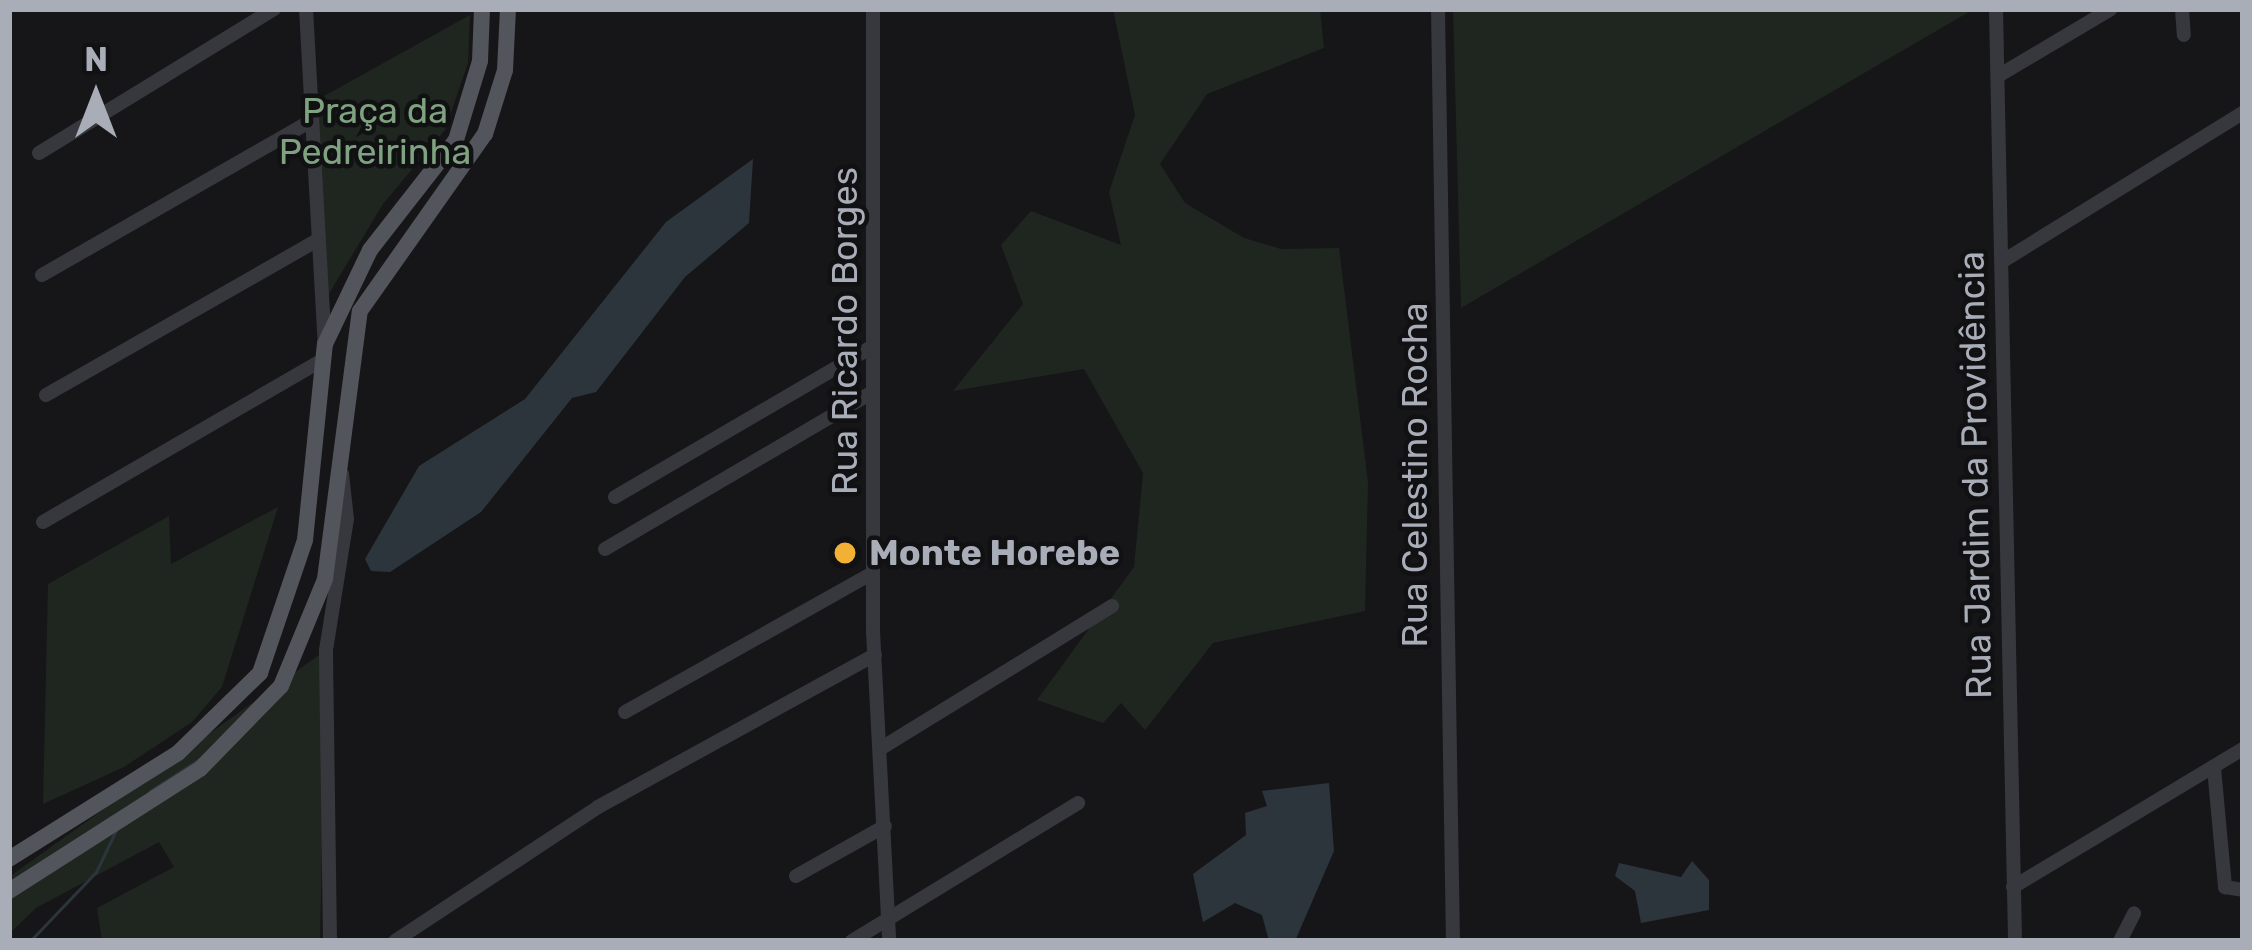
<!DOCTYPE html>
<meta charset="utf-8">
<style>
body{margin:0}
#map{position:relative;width:2252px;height:950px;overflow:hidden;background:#161618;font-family:Rubik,sans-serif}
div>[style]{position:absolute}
.green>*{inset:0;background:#1e261f}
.water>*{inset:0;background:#2c353c}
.stream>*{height:3px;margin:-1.5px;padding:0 1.5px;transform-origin:1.5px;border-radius:1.5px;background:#2c353c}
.minor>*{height:14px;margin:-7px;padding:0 7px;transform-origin:7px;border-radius:7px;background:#37383d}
.major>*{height:16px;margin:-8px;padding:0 8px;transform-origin:8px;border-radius:8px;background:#53555c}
.dots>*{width:33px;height:33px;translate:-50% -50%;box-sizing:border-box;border:6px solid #111113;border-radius:50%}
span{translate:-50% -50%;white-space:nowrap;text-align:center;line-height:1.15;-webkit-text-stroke:9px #111113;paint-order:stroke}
.park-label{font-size:36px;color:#7fa381}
.street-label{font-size:36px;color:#a8adb8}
.poi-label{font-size:36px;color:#a8adb8;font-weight:700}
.left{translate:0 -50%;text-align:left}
.frame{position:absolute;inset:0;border:12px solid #a8adb8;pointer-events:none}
.north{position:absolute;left:36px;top:36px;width:120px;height:120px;-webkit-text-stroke:9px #111113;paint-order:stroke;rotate:0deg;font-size:33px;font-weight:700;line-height:48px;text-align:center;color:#a8adb8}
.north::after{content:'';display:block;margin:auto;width:42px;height:54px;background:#a8adb8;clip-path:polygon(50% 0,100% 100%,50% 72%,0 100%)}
</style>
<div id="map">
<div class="green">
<i style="clip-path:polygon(1113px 9px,1320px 9px,1324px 48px,1207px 94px,1160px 164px,1185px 203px,1244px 238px,1281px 249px,1339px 248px,1368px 482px,1365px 611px,1213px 643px,1145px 730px,1121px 703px,1103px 723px,1037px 700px,1134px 567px,1143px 473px,1084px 369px,953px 391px,1023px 304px,1001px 245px,1031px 211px,1121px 245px,1109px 192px,1135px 115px)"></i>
<i style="clip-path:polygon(1453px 9px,1974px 9px,1461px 308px)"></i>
<i style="clip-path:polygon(470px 15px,468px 63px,445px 130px,383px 204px,324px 302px,317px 100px)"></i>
<i style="clip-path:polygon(278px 507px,222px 687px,192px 722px,124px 767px,43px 804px,48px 584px,169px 516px,171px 564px)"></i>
<i style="clip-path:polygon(326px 650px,320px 941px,102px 941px,97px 908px,174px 867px,159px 842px,36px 908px,9px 934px,9px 877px)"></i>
</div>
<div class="water">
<i style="clip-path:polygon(753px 159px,749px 223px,685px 277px,596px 392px,572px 398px,481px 512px,390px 572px,371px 571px,365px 559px,419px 466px,525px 399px,666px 222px)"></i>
<i style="clip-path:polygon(1329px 783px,1334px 851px,1295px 941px,1269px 941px,1262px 915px,1235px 903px,1203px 922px,1193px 874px,1246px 835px,1245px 813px,1267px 806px,1262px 791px)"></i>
<i style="clip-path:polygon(1692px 861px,1709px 880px,1709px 910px,1641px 923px,1635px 891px,1615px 876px,1619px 863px,1681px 877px)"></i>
</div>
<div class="stream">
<i style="left:150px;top:791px;width:61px;rotate:-32.9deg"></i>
<i style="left:30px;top:941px;width:95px;rotate:-46.3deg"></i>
<i style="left:96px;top:872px;width:47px;rotate:-64.5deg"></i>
</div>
<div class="minor">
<i style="left:306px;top:9px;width:336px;rotate:86.8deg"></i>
<i style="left:873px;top:9px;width:622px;rotate:90deg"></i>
<i style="left:873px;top:631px;width:310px;rotate:87deg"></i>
<i style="left:1438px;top:9px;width:932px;rotate:89.08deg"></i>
<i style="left:1996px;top:9px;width:932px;rotate:88.83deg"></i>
<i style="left:2182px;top:9px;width:26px;rotate:86deg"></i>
<i style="left:1998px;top:76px;width:131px;rotate:-30.7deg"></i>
<i style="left:39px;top:153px;width:276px;rotate:-31.5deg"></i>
<i style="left:2003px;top:261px;width:282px;rotate:-31.7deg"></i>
<i style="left:42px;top:275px;width:310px;rotate:-29.8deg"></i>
<i style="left:46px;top:395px;width:311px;rotate:-29.7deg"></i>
<i style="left:615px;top:497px;width:298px;rotate:-30.3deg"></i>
<i style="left:43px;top:522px;width:321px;rotate:-30.1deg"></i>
<i style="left:605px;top:549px;width:308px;rotate:-30.4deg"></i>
<i style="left:625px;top:712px;width:284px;rotate:-29.3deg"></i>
<i style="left:883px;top:747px;width:269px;rotate:-31.6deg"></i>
<i style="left:2214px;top:768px;width:120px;rotate:84.7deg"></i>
<i style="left:2225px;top:887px;width:18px;rotate:9deg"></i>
<i style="left:796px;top:876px;width:102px;rotate:-29.3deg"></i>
<i style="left:2013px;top:887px;width:268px;rotate:-31deg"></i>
<i style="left:330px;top:941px;width:291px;rotate:-90.8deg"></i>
<i style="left:326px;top:650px;width:133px;rotate:-80.9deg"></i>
<i style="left:347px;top:519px;width:45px;rotate:-96.3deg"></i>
<i style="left:395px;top:941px;width:243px;rotate:-33.4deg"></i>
<i style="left:598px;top:807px;width:316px;rotate:-28.8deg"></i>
<i style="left:852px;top:941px;width:265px;rotate:-31.4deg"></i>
<i style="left:2120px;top:941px;width:31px;rotate:-63deg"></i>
</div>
<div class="major">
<i style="left:9px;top:859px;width:199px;rotate:-32.1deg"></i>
<i style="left:178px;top:753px;width:115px;rotate:-44.3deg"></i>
<i style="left:260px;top:673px;width:140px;rotate:-71.3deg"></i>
<i style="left:305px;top:540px;width:197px;rotate:-84.2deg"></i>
<i style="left:325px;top:344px;width:104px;rotate:-64.4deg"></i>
<i style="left:370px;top:250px;width:140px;rotate:-52deg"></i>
<i style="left:456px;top:140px;width:83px;rotate:-73.1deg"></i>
<i style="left:480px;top:61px;width:52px;rotate:-87.8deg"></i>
<i style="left:9px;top:891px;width:227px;rotate:-32.6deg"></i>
<i style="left:200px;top:769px;width:116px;rotate:-45.7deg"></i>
<i style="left:281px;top:686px;width:116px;rotate:-67.6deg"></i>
<i style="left:325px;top:579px;width:270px;rotate:-82.6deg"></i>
<i style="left:360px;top:311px;width:217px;rotate:-54.8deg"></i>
<i style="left:485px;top:134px;width:67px;rotate:-72.6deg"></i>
<i style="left:505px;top:70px;width:61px;rotate:-87.2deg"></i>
</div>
<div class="dots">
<i style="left:845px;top:553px;background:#f2b134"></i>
</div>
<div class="park-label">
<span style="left:375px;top:131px">Praça da<br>Pedreirinha</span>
</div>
<div class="street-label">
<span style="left:845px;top:331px;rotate:-90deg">Rua Ricardo Borges</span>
<span style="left:1415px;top:475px;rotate:-90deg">Rua Celestino Rocha</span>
<span style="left:1975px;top:475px;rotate:-91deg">Rua Jardim da Providência</span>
</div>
<div class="poi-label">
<span class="left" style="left:869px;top:553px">Monte Horebe</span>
</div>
<div class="frame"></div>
<div class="north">N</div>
</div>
